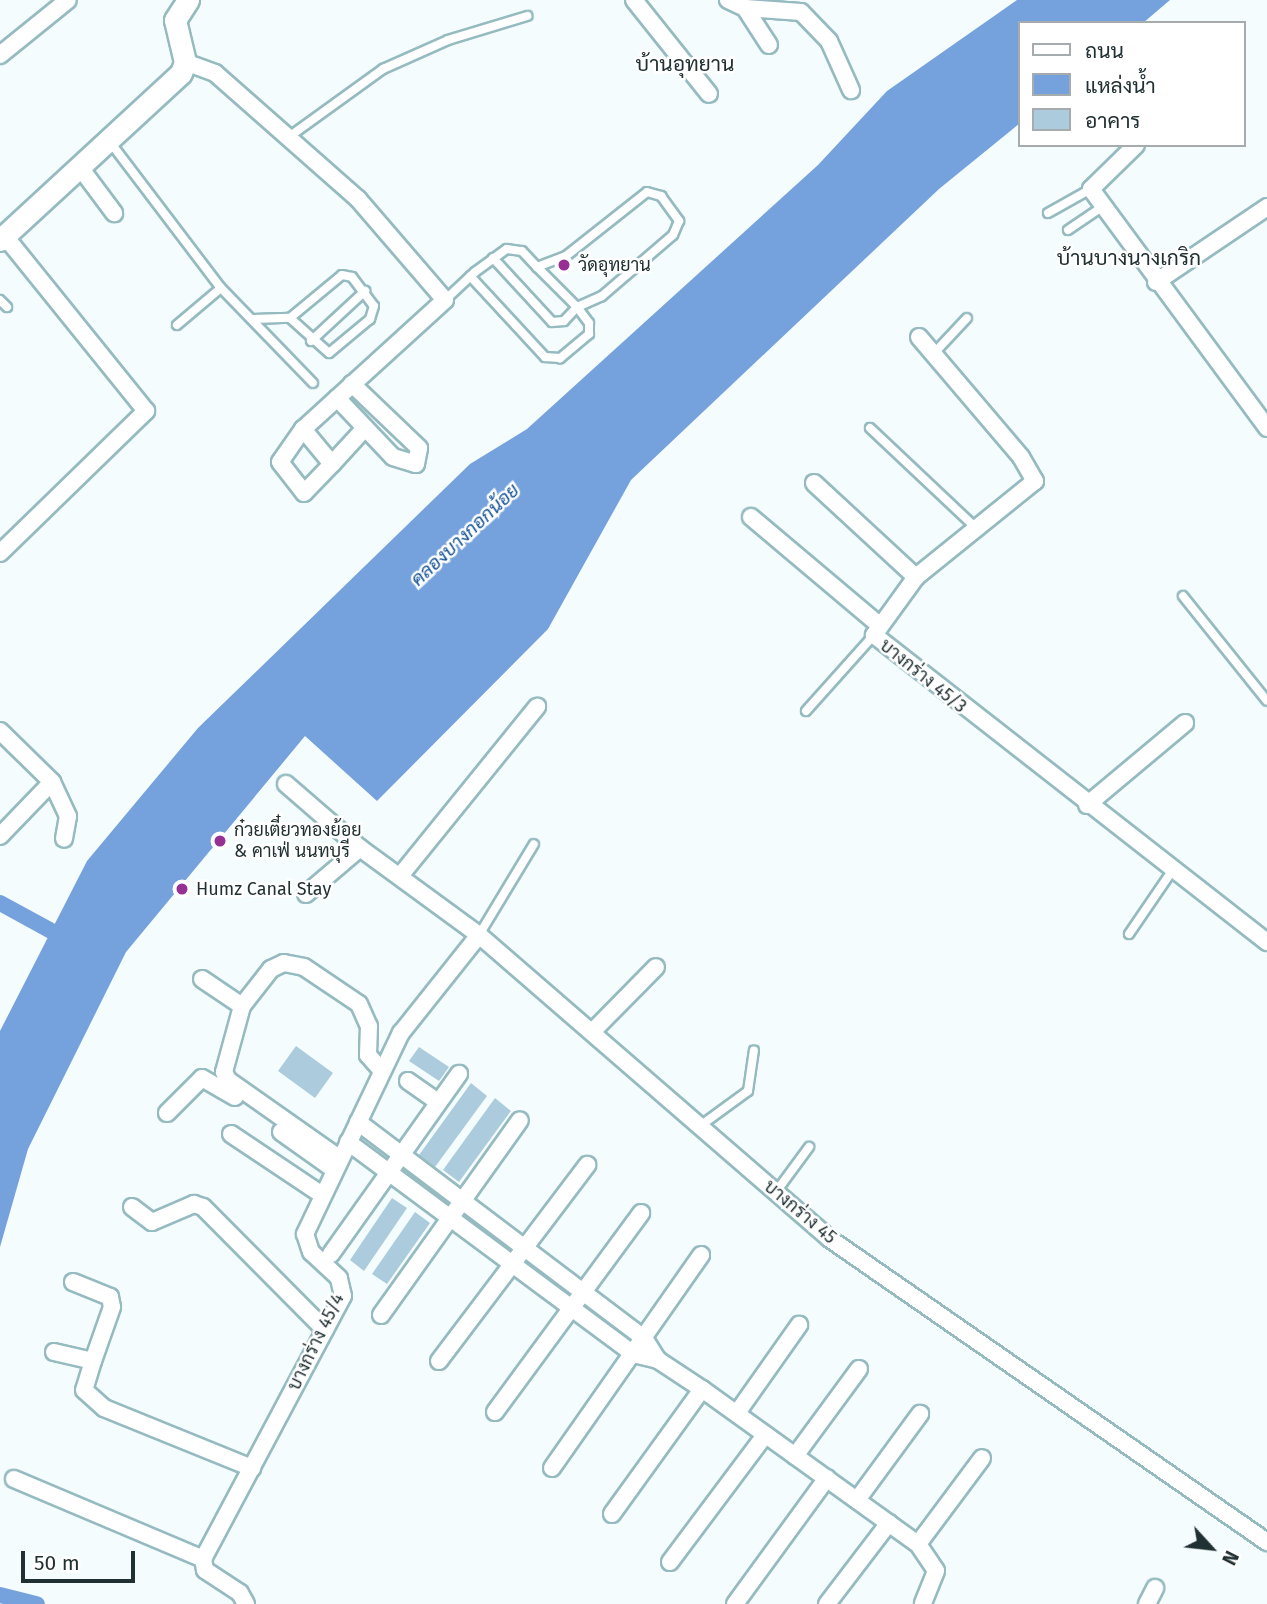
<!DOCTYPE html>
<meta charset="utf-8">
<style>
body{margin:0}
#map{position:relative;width:1267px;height:1604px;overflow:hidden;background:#f4fcfd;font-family:"Fira Sans",Sarabun,sans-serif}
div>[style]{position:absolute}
.water>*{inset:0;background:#75a2dd}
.canal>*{height:16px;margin:-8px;padding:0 8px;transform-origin:8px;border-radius:8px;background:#75a2dd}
.building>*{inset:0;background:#acccdd}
.roads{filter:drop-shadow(2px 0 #95bbc0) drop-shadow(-2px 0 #95bbc0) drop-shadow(0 2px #95bbc0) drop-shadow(0 -2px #95bbc0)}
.lane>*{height:8px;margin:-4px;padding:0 4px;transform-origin:4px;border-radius:4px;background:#fff}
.street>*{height:16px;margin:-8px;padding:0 8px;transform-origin:8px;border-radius:8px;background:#fff}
.secondary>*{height:21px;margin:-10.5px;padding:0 10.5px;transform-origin:10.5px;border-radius:10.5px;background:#fff}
.dots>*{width:19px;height:19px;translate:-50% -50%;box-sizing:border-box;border:4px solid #fff;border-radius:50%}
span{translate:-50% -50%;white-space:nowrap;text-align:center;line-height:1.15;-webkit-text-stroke:5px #fff;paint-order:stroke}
.poi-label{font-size:18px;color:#213032}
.left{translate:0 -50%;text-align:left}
.street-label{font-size:18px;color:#213032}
.water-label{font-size:19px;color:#125095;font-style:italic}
.quarter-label{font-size:21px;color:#213032}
.legend{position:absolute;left:1018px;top:21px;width:228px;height:126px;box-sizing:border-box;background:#fff;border:2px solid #a6acad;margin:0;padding:9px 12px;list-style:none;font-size:21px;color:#213032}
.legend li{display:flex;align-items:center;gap:14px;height:35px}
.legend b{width:35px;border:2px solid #a6acad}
.north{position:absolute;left:1176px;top:1513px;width:70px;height:70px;-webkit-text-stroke:5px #fff;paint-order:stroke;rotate:117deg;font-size:19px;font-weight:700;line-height:28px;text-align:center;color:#213032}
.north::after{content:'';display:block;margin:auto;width:24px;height:32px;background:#213032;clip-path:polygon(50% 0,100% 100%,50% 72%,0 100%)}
.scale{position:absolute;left:21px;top:1551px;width:114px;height:32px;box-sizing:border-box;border:4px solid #213032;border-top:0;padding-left:9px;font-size:21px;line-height:24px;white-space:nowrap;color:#213032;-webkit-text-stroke:5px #fff;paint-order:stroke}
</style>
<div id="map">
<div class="water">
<i style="clip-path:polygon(1017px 0,1170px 0,1143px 23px,1020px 23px,1020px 123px,939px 189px,631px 480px,548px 629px,377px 801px,305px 736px,126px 952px,28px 1149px,0 1247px,0 1031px,87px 861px,198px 728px,470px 464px,527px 429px,818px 165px,887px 91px)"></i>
</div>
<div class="canal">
<i style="left:0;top:903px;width:77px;rotate:28.6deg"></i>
<i style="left:0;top:1595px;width:38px;rotate:14deg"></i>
</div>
<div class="building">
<i style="clip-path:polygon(296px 1046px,333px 1073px,315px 1098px,278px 1071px)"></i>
<i style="clip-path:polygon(419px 1047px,449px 1067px,439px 1081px,409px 1061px)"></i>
<i style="clip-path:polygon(471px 1083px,487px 1096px,435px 1167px,419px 1155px)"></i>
<i style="clip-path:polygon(495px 1098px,511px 1111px,459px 1182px,443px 1170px)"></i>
<i style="clip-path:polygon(392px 1198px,407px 1208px,364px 1271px,350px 1260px)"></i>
<i style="clip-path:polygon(415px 1212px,430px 1223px,387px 1284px,372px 1274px)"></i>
</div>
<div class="roads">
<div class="lane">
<i style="left:286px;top:139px;width:120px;rotate:-35.8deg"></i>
<i style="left:383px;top:69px;width:71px;rotate:-24deg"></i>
<i style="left:448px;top:40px;width:83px;rotate:-16.9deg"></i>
<i style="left:110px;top:142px;width:183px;rotate:52.8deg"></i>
<i style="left:221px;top:288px;width:132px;rotate:45.9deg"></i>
<i style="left:1048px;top:213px;width:49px;rotate:-29.2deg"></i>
<i style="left:1068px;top:230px;width:41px;rotate:-34.1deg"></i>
<i style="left:493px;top:258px;width:87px;rotate:47.3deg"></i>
<i style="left:552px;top:322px;width:12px;rotate:-5deg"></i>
<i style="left:564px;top:321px;width:19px;rotate:-47deg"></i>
<i style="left:577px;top:307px;width:57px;rotate:-135deg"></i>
<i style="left:0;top:300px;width:10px;rotate:45deg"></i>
<i style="left:445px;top:300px;width:41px;rotate:-43deg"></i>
<i style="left:475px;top:272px;width:39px;rotate:-36deg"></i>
<i style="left:507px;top:249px;width:15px;rotate:8deg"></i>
<i style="left:522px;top:251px;width:22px;rotate:47deg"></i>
<i style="left:537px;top:267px;width:31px;rotate:-21deg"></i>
<i style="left:566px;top:256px;width:103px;rotate:-38.3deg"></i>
<i style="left:647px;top:192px;width:15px;rotate:16deg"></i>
<i style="left:661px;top:196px;width:31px;rotate:54deg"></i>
<i style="left:679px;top:221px;width:15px;rotate:113deg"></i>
<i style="left:673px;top:235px;width:94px;rotate:139.3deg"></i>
<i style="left:602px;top:296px;width:27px;rotate:156deg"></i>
<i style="left:577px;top:307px;width:20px;rotate:53deg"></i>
<i style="left:589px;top:323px;width:11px;rotate:90deg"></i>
<i style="left:589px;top:334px;width:38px;rotate:140deg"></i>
<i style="left:560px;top:358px;width:15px;rotate:-176deg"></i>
<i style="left:545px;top:357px;width:110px;rotate:-132.8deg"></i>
<i style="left:253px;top:319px;width:37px;rotate:-2deg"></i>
<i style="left:290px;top:318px;width:67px;rotate:-39.6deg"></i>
<i style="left:342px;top:275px;width:10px;rotate:11deg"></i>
<i style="left:352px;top:277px;width:36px;rotate:53deg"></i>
<i style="left:374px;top:306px;width:14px;rotate:107deg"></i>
<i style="left:370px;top:319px;width:53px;rotate:140.3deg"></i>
<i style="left:329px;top:353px;width:52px;rotate:-138.1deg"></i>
<i style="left:177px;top:325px;width:57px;rotate:-40.1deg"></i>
<i style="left:311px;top:341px;width:74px;rotate:-42.8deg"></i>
<i style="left:936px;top:351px;width:45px;rotate:-46.8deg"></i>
<i style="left:870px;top:428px;width:147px;rotate:43.3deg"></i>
<i style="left:1183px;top:596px;width:134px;rotate:51.3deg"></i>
<i style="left:806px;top:711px;width:102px;rotate:-48.2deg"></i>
<i style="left:1129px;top:934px;width:76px;rotate:-55.7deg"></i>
<i style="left:479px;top:935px;width:106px;rotate:-58.9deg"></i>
<i style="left:700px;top:1126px;width:59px;rotate:-36.1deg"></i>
<i style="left:748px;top:1091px;width:41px;rotate:-81.7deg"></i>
<i style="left:776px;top:1192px;width:56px;rotate:-53.7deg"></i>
</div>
<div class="street">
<i style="left:634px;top:0;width:120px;rotate:51.4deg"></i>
<i style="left:728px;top:0;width:19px;rotate:25deg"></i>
<i style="left:745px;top:8px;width:56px;rotate:4.1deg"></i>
<i style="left:801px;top:12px;width:40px;rotate:46deg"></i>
<i style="left:829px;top:41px;width:54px;rotate:65.8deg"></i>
<i style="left:745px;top:8px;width:44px;rotate:57deg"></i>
<i style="left:0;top:55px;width:87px;rotate:-39deg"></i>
<i style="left:185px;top:62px;width:32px;rotate:20deg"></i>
<i style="left:215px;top:73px;width:191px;rotate:41.4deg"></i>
<i style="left:358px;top:199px;width:133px;rotate:49.3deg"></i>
<i style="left:445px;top:300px;width:192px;rotate:137.7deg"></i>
<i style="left:303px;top:429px;width:40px;rotate:124.9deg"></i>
<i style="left:280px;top:462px;width:39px;rotate:52deg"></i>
<i style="left:304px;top:493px;width:40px;rotate:-46deg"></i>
<i style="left:1136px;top:145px;width:63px;rotate:135.6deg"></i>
<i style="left:1091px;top:189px;width:297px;rotate:53.6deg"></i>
<i style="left:79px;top:166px;width:59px;rotate:53.3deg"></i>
<i style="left:1156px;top:282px;width:134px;rotate:-34deg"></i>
<i style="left:919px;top:337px;width:157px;rotate:49.6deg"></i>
<i style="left:1021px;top:457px;width:28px;rotate:60deg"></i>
<i style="left:1035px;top:481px;width:153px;rotate:141.1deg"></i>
<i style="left:916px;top:577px;width:72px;rotate:125.9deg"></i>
<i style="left:874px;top:635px;width:499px;rotate:38deg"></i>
<i style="left:337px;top:398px;width:81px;rotate:46.5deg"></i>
<i style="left:393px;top:457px;width:24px;rotate:17deg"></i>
<i style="left:416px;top:464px;width:16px;rotate:-79deg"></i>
<i style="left:419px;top:448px;width:93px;rotate:-136.3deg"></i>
<i style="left:303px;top:429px;width:45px;rotate:50.4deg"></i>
<i style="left:332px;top:464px;width:49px;rotate:-47.5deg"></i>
<i style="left:814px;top:483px;width:139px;rotate:42.7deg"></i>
<i style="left:751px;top:517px;width:166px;rotate:40.1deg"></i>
<i style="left:0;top:553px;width:204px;rotate:-44.2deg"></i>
<i style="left:146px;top:411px;width:225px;rotate:-128.9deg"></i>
<i style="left:0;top:731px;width:73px;rotate:44.4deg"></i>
<i style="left:52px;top:782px;width:75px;rotate:133.9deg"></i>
<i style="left:52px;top:782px;width:38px;rotate:65deg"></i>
<i style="left:68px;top:816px;width:23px;rotate:100deg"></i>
<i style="left:286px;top:784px;width:98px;rotate:40.9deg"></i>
<i style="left:360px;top:848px;width:147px;rotate:36.2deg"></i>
<i style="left:479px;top:935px;width:464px;rotate:40.9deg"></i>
<i style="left:830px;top:1239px;width:532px;rotate:34.74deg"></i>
<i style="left:1087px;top:805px;width:128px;rotate:-39.9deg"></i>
<i style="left:400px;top:876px;width:218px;rotate:-51deg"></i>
<i style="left:306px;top:894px;width:71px;rotate:-40.4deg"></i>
<i style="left:202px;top:979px;width:48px;rotate:34deg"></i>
<i style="left:592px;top:1032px;width:91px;rotate:-45.4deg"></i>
<i style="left:408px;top:1081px;width:37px;rotate:35deg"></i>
<i style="left:167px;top:1113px;width:49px;rotate:-45deg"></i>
<i style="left:202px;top:1078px;width:38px;rotate:30deg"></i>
<i style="left:358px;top:1122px;width:358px;rotate:37.1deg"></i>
<i style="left:644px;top:1338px;width:26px;rotate:58deg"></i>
<i style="left:281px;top:1132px;width:64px;rotate:35.4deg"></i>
<i style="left:231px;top:1134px;width:110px;rotate:33.8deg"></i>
<i style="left:348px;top:1142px;width:355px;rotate:36.6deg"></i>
<i style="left:633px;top:1354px;width:26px;rotate:13deg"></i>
<i style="left:658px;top:1360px;width:53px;rotate:33.4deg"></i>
<i style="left:702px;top:1389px;width:266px;rotate:35.7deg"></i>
<i style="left:918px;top:1544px;width:32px;rotate:56deg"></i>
<i style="left:936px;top:1571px;width:35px;rotate:112deg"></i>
<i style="left:339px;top:1158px;width:136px;rotate:-144.9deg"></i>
<i style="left:228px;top:1080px;width:9px;rotate:-117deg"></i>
<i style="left:224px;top:1072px;width:68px;rotate:-74.7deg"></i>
<i style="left:242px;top:1006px;width:47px;rotate:-51.9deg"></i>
<i style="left:271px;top:969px;width:14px;rotate:-25deg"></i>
<i style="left:284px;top:963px;width:20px;rotate:11deg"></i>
<i style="left:304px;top:967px;width:66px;rotate:33.9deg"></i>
<i style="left:359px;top:1004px;width:24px;rotate:66deg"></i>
<i style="left:369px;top:1026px;width:29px;rotate:92deg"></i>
<i style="left:368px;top:1055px;width:21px;rotate:49deg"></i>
<i style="left:132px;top:1207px;width:25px;rotate:37deg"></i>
<i style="left:152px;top:1222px;width:46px;rotate:-23.2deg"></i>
<i style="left:194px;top:1204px;width:9px;rotate:18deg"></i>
<i style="left:203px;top:1207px;width:173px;rotate:45.2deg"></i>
<i style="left:331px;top:1254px;width:221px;rotate:-54.6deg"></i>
<i style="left:73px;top:1282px;width:40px;rotate:22deg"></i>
<i style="left:110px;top:1297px;width:10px;rotate:79deg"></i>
<i style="left:112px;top:1307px;width:57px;rotate:109.4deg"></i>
<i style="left:381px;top:1315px;width:239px;rotate:-54.5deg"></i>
<i style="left:54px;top:1352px;width:40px;rotate:13deg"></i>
<i style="left:93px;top:1361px;width:30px;rotate:107deg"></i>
<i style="left:84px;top:1390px;width:27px;rotate:42deg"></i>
<i style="left:104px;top:1408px;width:160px;rotate:22.1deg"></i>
<i style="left:439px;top:1361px;width:246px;rotate:-52.9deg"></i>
<i style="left:495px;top:1412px;width:247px;rotate:-53.7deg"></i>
<i style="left:737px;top:1413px;width:108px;rotate:-54.8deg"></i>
<i style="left:795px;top:1456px;width:108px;rotate:-53.7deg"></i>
<i style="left:552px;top:1468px;width:260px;rotate:-55deg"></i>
<i style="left:14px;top:1479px;width:205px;rotate:22.9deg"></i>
<i style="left:857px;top:1500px;width:107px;rotate:-53.8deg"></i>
<i style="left:612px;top:1514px;width:154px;rotate:-54.2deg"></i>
<i style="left:918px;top:1544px;width:107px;rotate:-53.3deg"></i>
<i style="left:670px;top:1562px;width:159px;rotate:-53.2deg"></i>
<i style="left:246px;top:1604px;width:13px;rotate:-119deg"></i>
<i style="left:240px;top:1593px;width:42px;rotate:-146.7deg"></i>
<i style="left:205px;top:1570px;width:11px;rotate:-100deg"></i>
<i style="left:203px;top:1559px;width:298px;rotate:-62deg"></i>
<i style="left:343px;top:1296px;width:18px;rotate:-103deg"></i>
<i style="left:339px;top:1278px;width:38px;rotate:-137deg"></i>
<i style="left:311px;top:1252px;width:19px;rotate:-108deg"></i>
<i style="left:305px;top:1234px;width:223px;rotate:-64.5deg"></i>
<i style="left:401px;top:1033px;width:125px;rotate:-51.5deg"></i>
<i style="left:735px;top:1604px;width:156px;rotate:-53.9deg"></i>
<i style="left:827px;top:1604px;width:102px;rotate:-52.6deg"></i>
<i style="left:1147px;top:1604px;width:18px;rotate:-63deg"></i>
</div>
<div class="secondary">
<i style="left:0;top:240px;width:246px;rotate:-42.7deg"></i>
<i style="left:181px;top:73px;width:12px;rotate:-70deg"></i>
<i style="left:185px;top:62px;width:43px;rotate:-103.4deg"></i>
<i style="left:175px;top:20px;width:24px;rotate:-57deg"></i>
</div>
</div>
<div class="dots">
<i style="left:564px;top:265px;background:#963094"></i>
<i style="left:220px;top:841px;background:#963094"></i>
<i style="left:182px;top:889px;background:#963094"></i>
</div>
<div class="poi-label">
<span class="left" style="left:578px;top:265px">วัดอุทยาน</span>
<span class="left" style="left:234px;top:841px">ก๋วยเตี๋ยวทองย้อย<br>&amp; คาเฟ่ นนทบุรี</span>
<span class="left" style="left:196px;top:889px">Humz Canal Stay</span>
</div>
<div class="street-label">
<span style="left:923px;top:676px;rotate:39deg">บางกร่าง 45/3</span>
<span style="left:800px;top:1212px;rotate:40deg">บางกร่าง 45</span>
<span style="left:316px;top:1342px;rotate:-64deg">บางกร่าง 45/4</span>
</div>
<div class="water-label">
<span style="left:465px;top:535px;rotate:-43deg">คลองบางกอกน้อย</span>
</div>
<div class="quarter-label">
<span style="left:685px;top:64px">บ้านอุทยาน</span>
<span style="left:1129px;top:258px">บ้านบางนางเกริก</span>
</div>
<ul class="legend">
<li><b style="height:9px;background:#fff"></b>ถนน</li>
<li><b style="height:19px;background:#75a2dd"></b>แหล่งน้ำ</li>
<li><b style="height:19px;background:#acccdd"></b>อาคาร</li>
</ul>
<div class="north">N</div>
<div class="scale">50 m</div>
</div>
